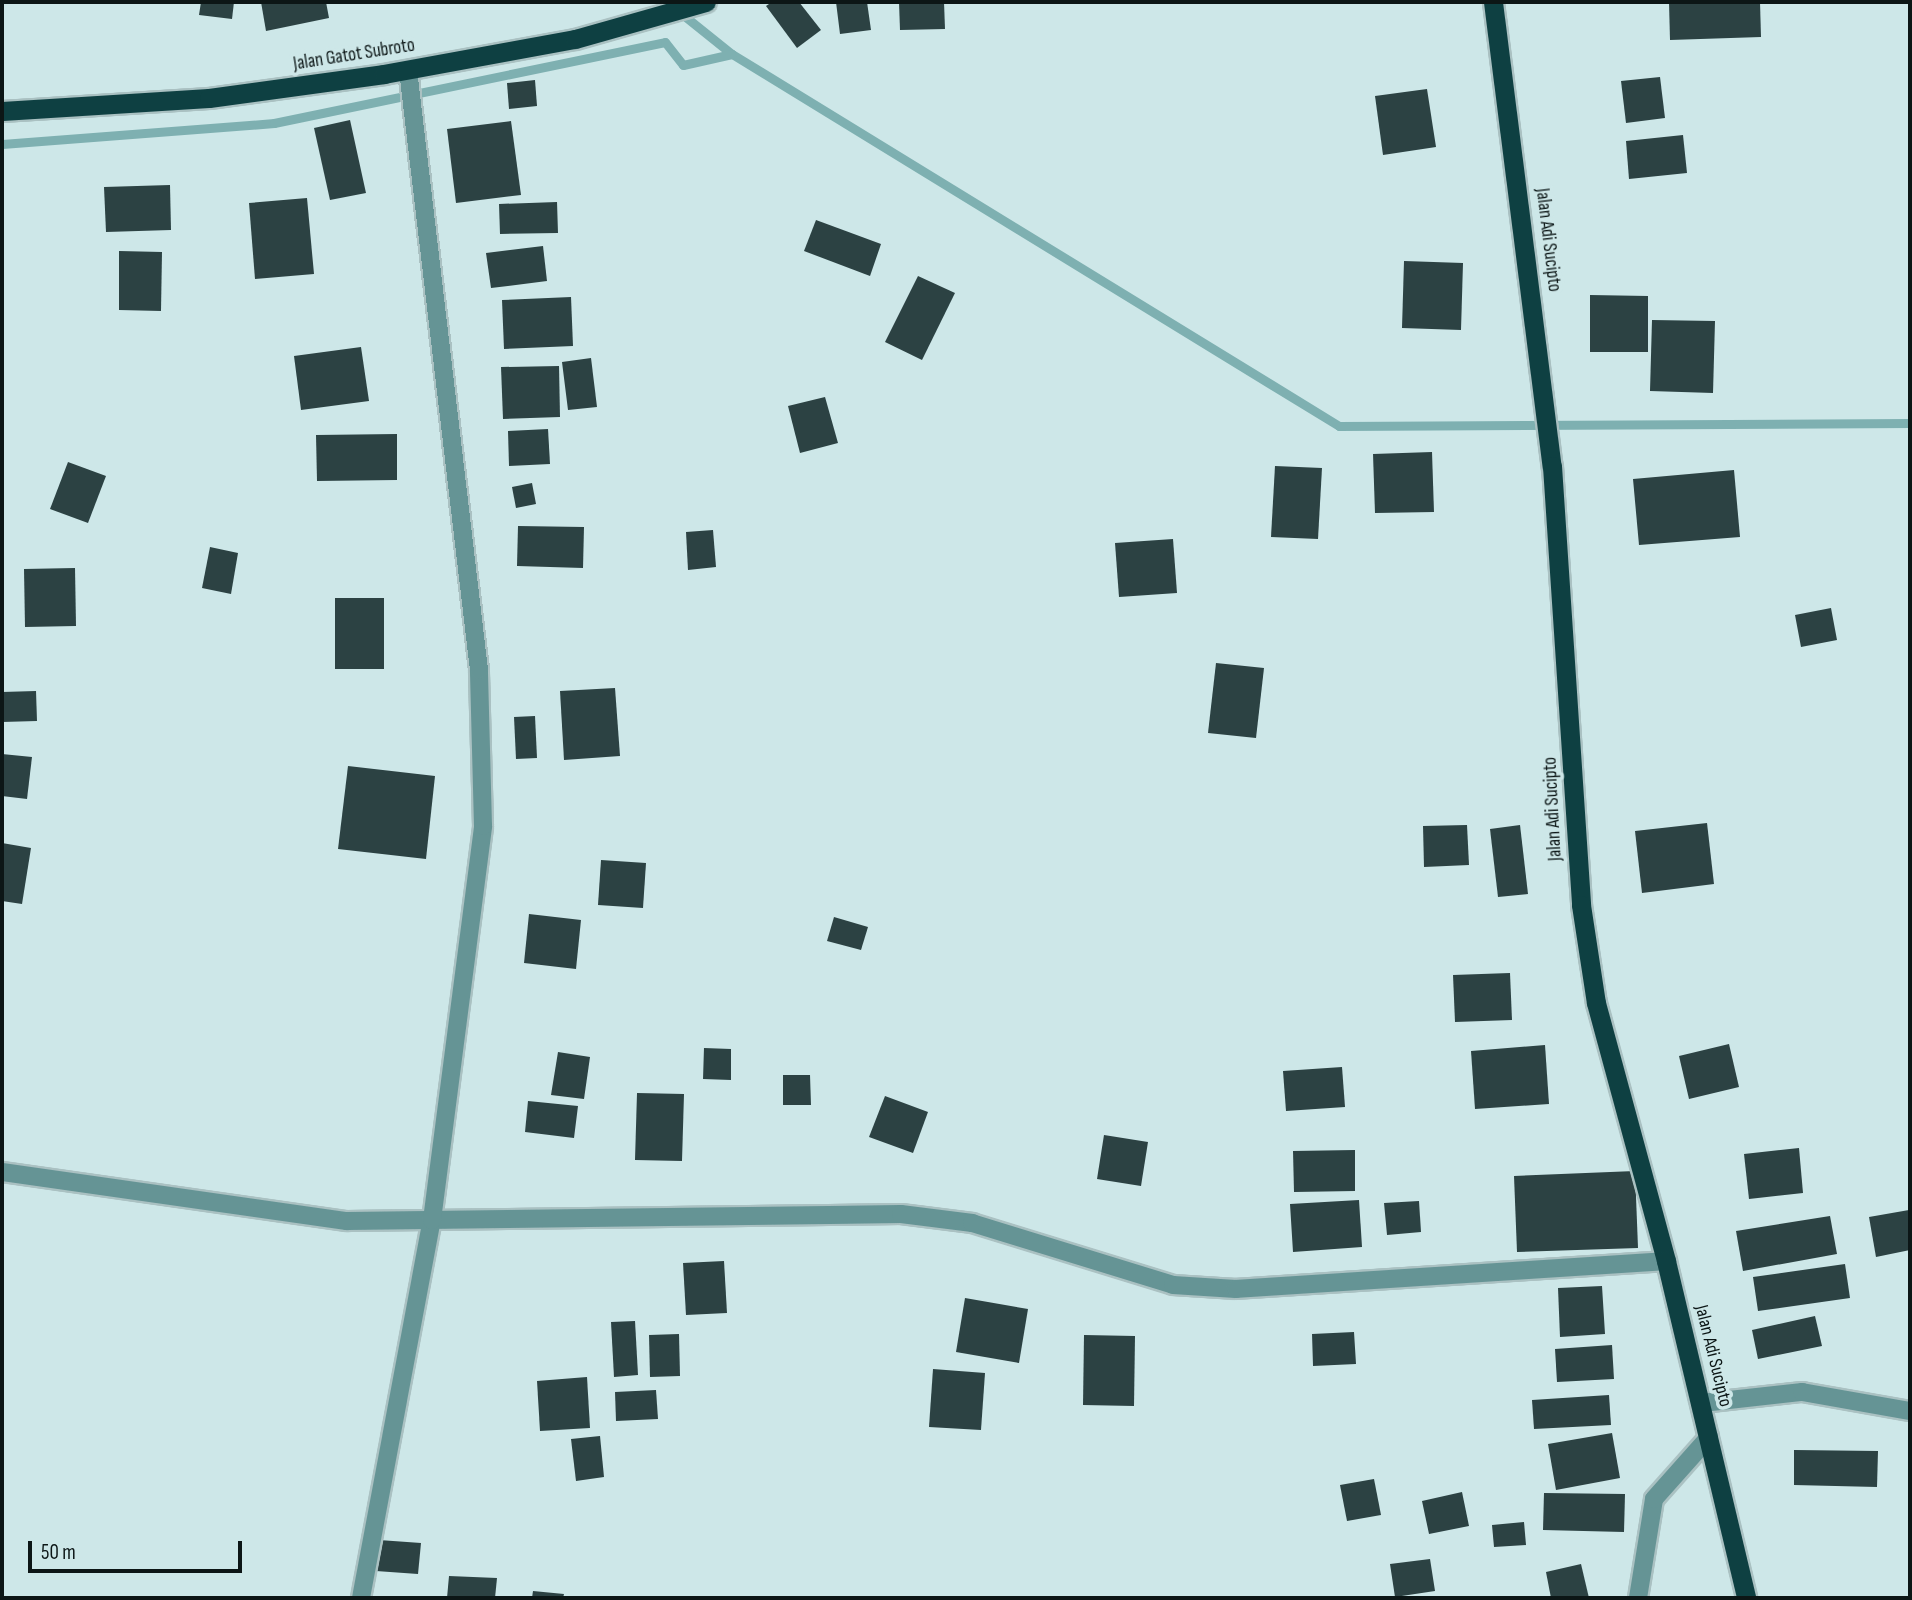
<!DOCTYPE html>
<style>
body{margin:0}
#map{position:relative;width:1912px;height:1600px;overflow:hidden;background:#cde7e8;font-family:"Sofia Sans Condensed",sans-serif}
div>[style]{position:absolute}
.stream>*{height:9px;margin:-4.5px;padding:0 4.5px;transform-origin:4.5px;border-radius:4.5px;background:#7eb0b1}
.building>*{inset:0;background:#2c4243}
.roads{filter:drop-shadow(2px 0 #aac1c2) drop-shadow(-2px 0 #aac1c2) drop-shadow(0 2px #aac1c2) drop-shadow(0 -2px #aac1c2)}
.minor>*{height:18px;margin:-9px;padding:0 9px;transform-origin:9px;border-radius:9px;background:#659495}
.trunk>*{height:19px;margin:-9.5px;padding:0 9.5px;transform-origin:9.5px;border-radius:9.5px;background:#0e4042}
span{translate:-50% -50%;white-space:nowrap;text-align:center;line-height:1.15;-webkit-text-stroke:7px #cde7e8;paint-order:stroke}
.street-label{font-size:19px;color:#0c1616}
.frame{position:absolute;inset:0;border:4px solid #0c1616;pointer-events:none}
.scale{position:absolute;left:28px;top:1541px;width:214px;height:32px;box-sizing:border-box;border:4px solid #0c1616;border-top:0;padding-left:9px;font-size:21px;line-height:24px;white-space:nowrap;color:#0c1616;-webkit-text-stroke:5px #cde7e8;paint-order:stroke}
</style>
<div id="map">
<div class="stream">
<i style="left:667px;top:2px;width:83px;rotate:38.7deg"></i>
<i style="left:732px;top:54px;width:712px;rotate:31.5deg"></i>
<i style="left:1339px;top:426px;width:571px;rotate:-0.3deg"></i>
<i style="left:2px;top:144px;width:273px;rotate:-4.4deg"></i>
<i style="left:274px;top:123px;width:399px;rotate:-11.7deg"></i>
<i style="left:665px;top:42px;width:29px;rotate:52deg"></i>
<i style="left:683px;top:65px;width:50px;rotate:-12.7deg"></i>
</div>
<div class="building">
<i style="clip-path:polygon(201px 2px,234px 2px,232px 19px,199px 15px)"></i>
<i style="clip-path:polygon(261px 2px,326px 2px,329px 18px,266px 31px)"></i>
<i style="clip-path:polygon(772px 2px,799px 2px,821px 30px,797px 48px,766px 6px)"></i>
<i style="clip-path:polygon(836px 2px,867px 2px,871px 30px,840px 34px)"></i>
<i style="clip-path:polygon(899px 2px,944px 2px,945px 29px,900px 30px)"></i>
<i style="clip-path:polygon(1669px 2px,1760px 2px,1761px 37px,1670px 40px)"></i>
<i style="clip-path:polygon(1660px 77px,1665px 118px,1626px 123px,1621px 81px)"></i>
<i style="clip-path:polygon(535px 80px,537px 106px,509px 109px,507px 83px)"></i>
<i style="clip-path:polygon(1427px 89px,1436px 147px,1383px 155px,1375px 96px)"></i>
<i style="clip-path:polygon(350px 120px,366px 193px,330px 200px,314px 128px)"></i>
<i style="clip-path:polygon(511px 121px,521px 195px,456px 203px,447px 129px)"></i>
<i style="clip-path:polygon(1683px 135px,1687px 173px,1629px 179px,1626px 141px)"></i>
<i style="clip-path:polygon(170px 185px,171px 230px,106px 232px,104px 187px)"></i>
<i style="clip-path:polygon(307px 198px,314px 274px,255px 279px,249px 203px)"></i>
<i style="clip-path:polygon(557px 202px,558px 233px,500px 234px,499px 204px)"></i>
<i style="clip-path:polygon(816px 220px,881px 244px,870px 276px,804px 251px)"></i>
<i style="clip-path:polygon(543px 246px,547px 281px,491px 288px,486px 253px)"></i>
<i style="clip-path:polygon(119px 251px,162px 252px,161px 311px,119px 310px)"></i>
<i style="clip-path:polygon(1404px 261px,1463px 263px,1461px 330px,1402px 328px)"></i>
<i style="clip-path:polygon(918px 276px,955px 293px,922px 360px,885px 342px)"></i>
<i style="clip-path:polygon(1590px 295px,1648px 296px,1648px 352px,1590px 352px)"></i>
<i style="clip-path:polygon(571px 297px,573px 346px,504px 349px,502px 300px)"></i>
<i style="clip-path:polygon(1652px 320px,1715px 321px,1713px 393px,1650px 391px)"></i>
<i style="clip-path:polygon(361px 347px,369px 401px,301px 410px,294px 356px)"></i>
<i style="clip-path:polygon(591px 358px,597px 407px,568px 410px,562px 362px)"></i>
<i style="clip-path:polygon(559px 366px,560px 417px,503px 419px,501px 367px)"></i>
<i style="clip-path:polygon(825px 397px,838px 443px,800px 453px,788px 406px)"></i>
<i style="clip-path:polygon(548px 429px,550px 464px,509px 466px,508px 431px)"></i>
<i style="clip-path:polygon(397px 434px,397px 480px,317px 481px,316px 435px)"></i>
<i style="clip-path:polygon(1432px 452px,1434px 512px,1375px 513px,1373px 454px)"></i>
<i style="clip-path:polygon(68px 462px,106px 476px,88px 523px,50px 509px)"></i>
<i style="clip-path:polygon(1275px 466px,1322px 468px,1318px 539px,1271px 537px)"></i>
<i style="clip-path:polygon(1734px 470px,1740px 537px,1639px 545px,1633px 479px)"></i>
<i style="clip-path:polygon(532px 483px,536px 504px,516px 508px,512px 487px)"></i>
<i style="clip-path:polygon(518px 526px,584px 527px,583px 568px,517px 566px)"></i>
<i style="clip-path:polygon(713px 530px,716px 567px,688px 570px,686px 532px)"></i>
<i style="clip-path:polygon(1173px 539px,1177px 593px,1119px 597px,1115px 543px)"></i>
<i style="clip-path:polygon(210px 547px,238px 553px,231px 594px,202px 588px)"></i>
<i style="clip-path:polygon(75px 568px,76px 626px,25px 627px,24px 569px)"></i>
<i style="clip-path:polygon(335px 598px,384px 598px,384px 669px,335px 669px)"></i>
<i style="clip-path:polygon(1831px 608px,1837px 640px,1801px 647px,1795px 615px)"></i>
<i style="clip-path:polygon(1216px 663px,1264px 668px,1256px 738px,1208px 733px)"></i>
<i style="clip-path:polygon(615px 688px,620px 756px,564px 760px,560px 691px)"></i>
<i style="clip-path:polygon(36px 691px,37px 721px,2px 722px,2px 692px)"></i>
<i style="clip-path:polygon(535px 716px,537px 758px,516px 759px,514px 717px)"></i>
<i style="clip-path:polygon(2px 754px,32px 757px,27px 799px,2px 796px)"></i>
<i style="clip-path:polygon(348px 766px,435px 776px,426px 859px,338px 849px)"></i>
<i style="clip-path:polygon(1707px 823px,1714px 884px,1642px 893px,1635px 831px)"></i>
<i style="clip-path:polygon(1467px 825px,1469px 865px,1424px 867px,1423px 826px)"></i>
<i style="clip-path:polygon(1520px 825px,1528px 894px,1498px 897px,1490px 829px)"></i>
<i style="clip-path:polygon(2px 843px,31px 848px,22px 904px,2px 901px)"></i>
<i style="clip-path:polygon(601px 860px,646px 863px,643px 908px,598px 905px)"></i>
<i style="clip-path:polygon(529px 914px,581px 920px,576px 969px,524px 963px)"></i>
<i style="clip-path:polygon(834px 917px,868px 927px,861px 950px,827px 941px)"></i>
<i style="clip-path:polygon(1510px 973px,1512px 1020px,1455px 1022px,1453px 975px)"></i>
<i style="clip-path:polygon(1729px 1044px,1739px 1087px,1689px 1099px,1679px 1056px)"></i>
<i style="clip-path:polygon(1545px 1045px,1549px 1104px,1475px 1109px,1471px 1051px)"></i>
<i style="clip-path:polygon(704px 1048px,731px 1049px,731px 1080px,703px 1079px)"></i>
<i style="clip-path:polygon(558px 1052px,590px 1057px,584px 1099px,551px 1095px)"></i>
<i style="clip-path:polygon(1342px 1067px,1345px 1107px,1286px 1111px,1283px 1071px)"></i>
<i style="clip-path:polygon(783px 1075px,810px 1075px,811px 1105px,783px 1105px)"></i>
<i style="clip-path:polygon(637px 1093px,684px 1094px,682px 1161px,635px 1160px)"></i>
<i style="clip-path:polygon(885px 1096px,928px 1112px,913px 1153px,869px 1137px)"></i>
<i style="clip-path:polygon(528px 1101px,578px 1106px,574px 1138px,525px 1132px)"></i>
<i style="clip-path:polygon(1104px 1135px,1148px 1142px,1141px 1186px,1097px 1179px)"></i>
<i style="clip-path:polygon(1799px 1148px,1803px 1193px,1749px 1199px,1744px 1154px)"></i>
<i style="clip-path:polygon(1355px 1150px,1355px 1191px,1294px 1192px,1293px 1151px)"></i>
<i style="clip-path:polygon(1635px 1171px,1638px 1248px,1517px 1252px,1514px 1176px)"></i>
<i style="clip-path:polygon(1359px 1200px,1362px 1247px,1293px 1252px,1290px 1204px)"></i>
<i style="clip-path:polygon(1419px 1201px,1421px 1232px,1387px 1235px,1384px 1203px)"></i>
<i style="clip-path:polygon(1909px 1210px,1910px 1250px,1876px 1257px,1869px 1217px)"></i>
<i style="clip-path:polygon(1830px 1216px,1837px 1254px,1743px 1271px,1736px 1231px)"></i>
<i style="clip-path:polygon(724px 1261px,727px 1313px,686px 1315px,683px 1263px)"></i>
<i style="clip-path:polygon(1845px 1264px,1850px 1298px,1758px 1311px,1753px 1277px)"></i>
<i style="clip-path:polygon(1602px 1286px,1605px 1334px,1560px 1337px,1558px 1288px)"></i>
<i style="clip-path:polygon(965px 1298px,1028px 1309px,1019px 1363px,956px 1352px)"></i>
<i style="clip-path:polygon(1815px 1316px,1822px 1346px,1758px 1359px,1752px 1330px)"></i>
<i style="clip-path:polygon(635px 1321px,638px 1375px,614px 1377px,611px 1322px)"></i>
<i style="clip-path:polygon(1354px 1332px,1356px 1364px,1313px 1366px,1312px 1334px)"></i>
<i style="clip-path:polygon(679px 1334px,680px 1376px,650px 1377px,649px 1335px)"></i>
<i style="clip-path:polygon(1084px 1335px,1135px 1336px,1134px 1406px,1083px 1405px)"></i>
<i style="clip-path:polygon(1612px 1345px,1614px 1379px,1557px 1382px,1555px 1349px)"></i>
<i style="clip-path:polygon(933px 1369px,985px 1373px,981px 1430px,929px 1427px)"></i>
<i style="clip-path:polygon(587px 1377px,590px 1428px,540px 1431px,537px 1381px)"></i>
<i style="clip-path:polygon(656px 1390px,658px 1419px,616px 1421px,615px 1392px)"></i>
<i style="clip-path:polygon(1609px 1395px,1611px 1425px,1534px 1429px,1532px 1400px)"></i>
<i style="clip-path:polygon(1612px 1433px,1620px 1478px,1556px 1490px,1548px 1444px)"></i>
<i style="clip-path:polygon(600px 1436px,604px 1477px,576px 1481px,571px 1439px)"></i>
<i style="clip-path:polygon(1794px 1450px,1878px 1451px,1877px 1487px,1794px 1485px)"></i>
<i style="clip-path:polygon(1374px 1479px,1381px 1515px,1347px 1521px,1340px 1485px)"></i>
<i style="clip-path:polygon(1462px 1492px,1469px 1526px,1429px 1534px,1422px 1501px)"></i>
<i style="clip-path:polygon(1544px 1493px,1625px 1494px,1624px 1532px,1543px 1530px)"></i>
<i style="clip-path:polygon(1524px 1522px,1526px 1545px,1494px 1547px,1492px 1525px)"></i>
<i style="clip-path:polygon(379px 1540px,421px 1543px,418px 1574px,376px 1571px)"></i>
<i style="clip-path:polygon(1430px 1559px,1435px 1591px,1395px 1597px,1390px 1564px)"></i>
<i style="clip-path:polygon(1581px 1564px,1589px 1598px,1551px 1598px,1546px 1572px)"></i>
<i style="clip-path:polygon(449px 1576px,497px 1578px,495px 1598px,447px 1598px)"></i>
<i style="clip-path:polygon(533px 1591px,564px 1594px,563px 1598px,532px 1598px)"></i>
</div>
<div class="roads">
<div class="minor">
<i style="left:2px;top:1172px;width:348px;rotate:8.1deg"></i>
<i style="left:347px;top:1221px;width:554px;rotate:-0.72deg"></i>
<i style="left:901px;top:1214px;width:72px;rotate:7.2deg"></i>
<i style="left:972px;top:1223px;width:210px;rotate:17.1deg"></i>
<i style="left:1173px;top:1285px;width:63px;rotate:3.6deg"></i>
<i style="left:1236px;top:1289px;width:431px;rotate:-3.7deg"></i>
<i style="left:1702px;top:1403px;width:101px;rotate:-6.3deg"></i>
<i style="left:1802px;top:1392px;width:110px;rotate:10deg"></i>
<i style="left:361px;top:1598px;width:385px;rotate:-79.4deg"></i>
<i style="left:432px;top:1220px;width:397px;rotate:-82.6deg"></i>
<i style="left:483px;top:826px;width:156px;rotate:-91.5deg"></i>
<i style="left:479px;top:670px;width:604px;rotate:-96.75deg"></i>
<i style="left:1638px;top:1598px;width:100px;rotate:-80.8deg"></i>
<i style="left:1654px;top:1499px;width:83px;rotate:-48.4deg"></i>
</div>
<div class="trunk">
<i style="left:1493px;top:2px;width:468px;rotate:82.8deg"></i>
<i style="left:1552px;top:466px;width:440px;rotate:86.2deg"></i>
<i style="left:1581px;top:905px;width:99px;rotate:81.3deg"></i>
<i style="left:1596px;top:1003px;width:267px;rotate:74.8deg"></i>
<i style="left:1666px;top:1261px;width:346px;rotate:76.6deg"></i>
<i style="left:2px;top:111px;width:207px;rotate:-3.6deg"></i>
<i style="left:209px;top:98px;width:177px;rotate:-7.8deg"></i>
<i style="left:384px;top:74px;width:194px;rotate:-10.4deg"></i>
<i style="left:575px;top:39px;width:136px;rotate:-15.8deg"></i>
</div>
</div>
<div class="street-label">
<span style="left:354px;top:55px;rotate:-9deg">Jalan Gatot Subroto</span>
<span style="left:1548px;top:240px;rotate:83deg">Jalan Adi Sucipto</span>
<span style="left:1553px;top:809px;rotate:-93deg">Jalan Adi Sucipto</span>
<span style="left:1713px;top:1356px;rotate:76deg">Jalan Adi Sucipto</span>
</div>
<div class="frame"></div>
<div class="scale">50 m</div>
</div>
